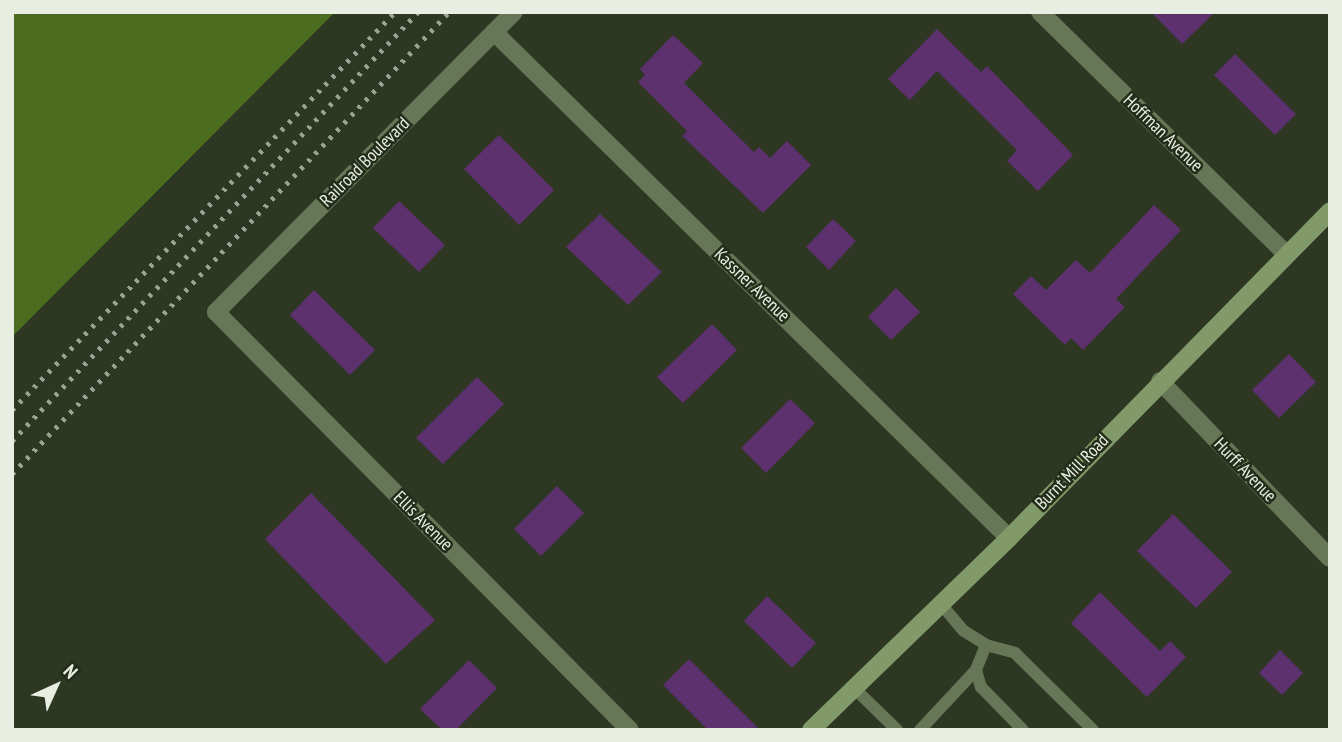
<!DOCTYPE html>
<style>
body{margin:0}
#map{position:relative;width:1342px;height:742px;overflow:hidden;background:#2d3722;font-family:"PT Sans Narrow",sans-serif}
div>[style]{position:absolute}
.forest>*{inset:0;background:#4c6d20}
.building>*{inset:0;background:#5d306e}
.service>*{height:12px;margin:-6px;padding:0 6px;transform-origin:6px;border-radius:6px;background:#667657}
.minor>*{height:18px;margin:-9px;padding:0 9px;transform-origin:9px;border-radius:9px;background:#667657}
.secondary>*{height:18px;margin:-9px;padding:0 9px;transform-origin:9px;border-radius:9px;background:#829a69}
.rail>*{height:5px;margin-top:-2.5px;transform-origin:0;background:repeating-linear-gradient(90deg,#9aa292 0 3.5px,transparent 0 10.5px)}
span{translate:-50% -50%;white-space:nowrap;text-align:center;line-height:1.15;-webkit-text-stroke:5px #232d19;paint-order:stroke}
.street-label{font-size:18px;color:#e8efe2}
.frame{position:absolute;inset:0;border:14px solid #e8efe2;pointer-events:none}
.north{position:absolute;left:21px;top:651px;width:70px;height:70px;-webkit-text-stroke:5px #232d19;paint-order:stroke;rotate:45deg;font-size:19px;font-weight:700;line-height:28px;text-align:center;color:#e8efe2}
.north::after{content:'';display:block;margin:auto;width:24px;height:32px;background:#e8efe2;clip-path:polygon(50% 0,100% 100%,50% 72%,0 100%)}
</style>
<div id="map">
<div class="forest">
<i style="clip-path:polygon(12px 12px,335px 12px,12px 337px)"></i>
</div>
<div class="building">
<i style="clip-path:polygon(1151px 12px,1215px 12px,1182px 44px)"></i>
<i style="clip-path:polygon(937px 29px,981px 72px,987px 66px,1073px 155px,1038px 191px,1007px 161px,1017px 150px,937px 71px,910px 100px,888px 79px)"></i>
<i style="clip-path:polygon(673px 35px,703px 63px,684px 83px,754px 152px,759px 147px,770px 158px,787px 141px,811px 165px,763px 213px,682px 136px,687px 131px,638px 82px,645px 75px,640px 69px)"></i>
<i style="clip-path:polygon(1235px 54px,1296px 114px,1275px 135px,1214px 75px)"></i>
<i style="clip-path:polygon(499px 135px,554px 190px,519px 225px,464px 169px)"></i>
<i style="clip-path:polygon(399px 201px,445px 245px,419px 272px,373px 228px)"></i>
<i style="clip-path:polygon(1154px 205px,1181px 230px,1116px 299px,1125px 307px,1083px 350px,1071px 338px,1065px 345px,1013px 294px,1031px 276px,1046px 290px,1076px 260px,1090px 273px)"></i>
<i style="clip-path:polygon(600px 214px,662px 272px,628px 305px,566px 247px)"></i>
<i style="clip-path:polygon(833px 219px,856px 241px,829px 270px,806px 247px)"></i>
<i style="clip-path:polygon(896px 288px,920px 312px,891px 340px,868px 317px)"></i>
<i style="clip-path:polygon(314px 290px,375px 350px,350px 375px,290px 315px)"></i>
<i style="clip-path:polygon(712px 324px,737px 350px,683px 403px,657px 377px)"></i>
<i style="clip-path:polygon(1289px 354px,1316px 382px,1279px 418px,1252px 390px)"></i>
<i style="clip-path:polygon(477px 377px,504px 404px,443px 464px,416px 438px)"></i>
<i style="clip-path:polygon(790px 399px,815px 423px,766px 473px,741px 448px)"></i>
<i style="clip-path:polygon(557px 486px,584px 513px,541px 556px,514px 529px)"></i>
<i style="clip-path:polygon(311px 493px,435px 620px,386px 664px,265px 539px)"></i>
<i style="clip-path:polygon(1173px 514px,1232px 572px,1196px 608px,1137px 551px)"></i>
<i style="clip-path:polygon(1100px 592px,1160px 651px,1170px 641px,1186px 657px,1147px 697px,1071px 623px)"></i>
<i style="clip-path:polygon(767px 596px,816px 643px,792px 668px,744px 621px)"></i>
<i style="clip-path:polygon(1280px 650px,1303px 673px,1282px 695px,1259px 673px)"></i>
<i style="clip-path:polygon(689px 659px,760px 730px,708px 730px,663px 685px)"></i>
<i style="clip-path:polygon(469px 660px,497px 688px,456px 730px,442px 730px,420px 709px)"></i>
</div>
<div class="service">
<i style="left:941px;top:604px;width:35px;rotate:50deg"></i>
<i style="left:964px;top:631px;width:26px;rotate:32deg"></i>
<i style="left:986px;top:645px;width:30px;rotate:15deg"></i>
<i style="left:1015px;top:653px;width:110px;rotate:44.6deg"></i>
<i style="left:986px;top:645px;width:27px;rotate:112deg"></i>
<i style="left:976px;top:670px;width:18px;rotate:74deg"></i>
<i style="left:981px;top:687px;width:60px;rotate:45.7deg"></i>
<i style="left:854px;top:688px;width:60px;rotate:44.3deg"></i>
<i style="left:920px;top:730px;width:82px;rotate:-47deg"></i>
</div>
<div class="minor">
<i style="left:514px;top:12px;width:423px;rotate:134.8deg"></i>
<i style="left:216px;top:312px;width:588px;rotate:45.28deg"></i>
<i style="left:1040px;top:12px;width:346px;rotate:44.5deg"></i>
<i style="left:494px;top:32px;width:722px;rotate:44.49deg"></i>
<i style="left:1160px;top:381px;width:245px;rotate:46.2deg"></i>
</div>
<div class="secondary">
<i style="left:811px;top:730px;width:276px;rotate:-44.1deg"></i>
<i style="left:1009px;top:538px;width:458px;rotate:-45.5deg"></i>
</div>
<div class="rail">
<i style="left:12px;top:410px;width:552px;rotate:-46.1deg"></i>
<i style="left:12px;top:441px;width:591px;rotate:-46.58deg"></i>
<i style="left:12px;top:474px;width:636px;rotate:-46.59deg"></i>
</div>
<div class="street-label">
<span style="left:1163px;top:133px;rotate:44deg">Hoffman Avenue</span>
<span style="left:365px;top:162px;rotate:-45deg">Railroad Boulevard</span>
<span style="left:752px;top:285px;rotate:44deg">Kassner Avenue</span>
<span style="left:1245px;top:470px;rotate:46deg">Hurff Avenue</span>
<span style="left:1072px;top:472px;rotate:-46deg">Burnt Mill Road</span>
<span style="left:423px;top:521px;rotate:45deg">Ellis Avenue</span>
</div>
<div class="frame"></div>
<div class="north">N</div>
</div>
